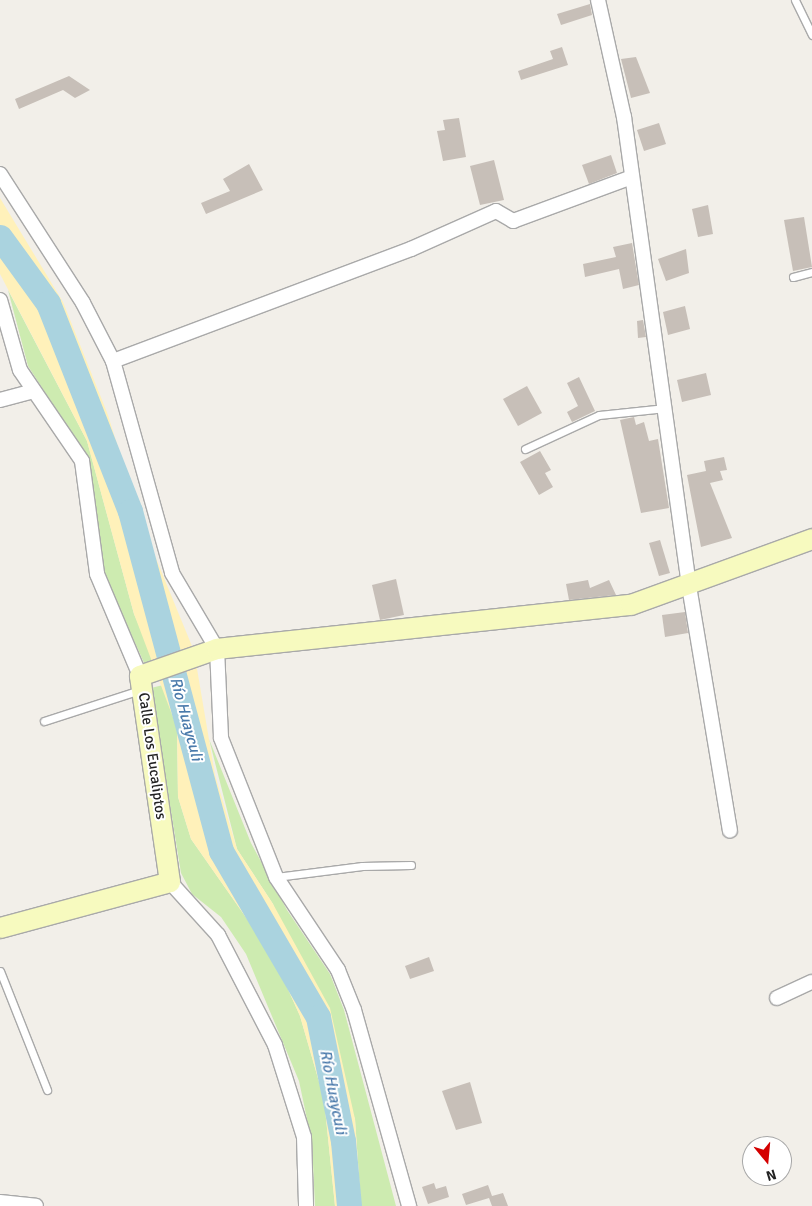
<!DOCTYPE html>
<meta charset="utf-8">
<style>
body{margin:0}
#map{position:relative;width:812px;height:1206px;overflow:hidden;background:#f2efe9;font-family:Signika,sans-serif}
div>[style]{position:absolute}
.grass>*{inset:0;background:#cdebb0}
.sand>*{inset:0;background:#fff1ba}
.river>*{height:25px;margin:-12.5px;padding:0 12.5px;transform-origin:12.5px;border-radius:12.5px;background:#aad3df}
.building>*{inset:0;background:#c7bfb8}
.roads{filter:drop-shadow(1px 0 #a9a9a9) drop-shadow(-1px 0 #a9a9a9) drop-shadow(0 1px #a9a9a9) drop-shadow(0 -1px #a9a9a9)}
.lane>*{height:7px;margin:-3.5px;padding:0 3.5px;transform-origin:3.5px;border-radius:3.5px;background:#fff}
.street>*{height:14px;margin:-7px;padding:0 7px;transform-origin:7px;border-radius:7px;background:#fff}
.secondary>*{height:20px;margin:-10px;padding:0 10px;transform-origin:10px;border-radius:10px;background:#f7fabf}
span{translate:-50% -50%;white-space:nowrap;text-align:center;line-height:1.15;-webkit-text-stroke:4px #fff;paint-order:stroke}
.street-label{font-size:15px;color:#222}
.water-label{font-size:16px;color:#4a7aab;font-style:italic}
.north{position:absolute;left:742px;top:1136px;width:50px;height:50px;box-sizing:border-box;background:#fff;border:1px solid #a7a7a7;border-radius:50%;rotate:163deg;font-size:14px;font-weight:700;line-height:20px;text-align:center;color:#222}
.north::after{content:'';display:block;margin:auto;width:18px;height:22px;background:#d40000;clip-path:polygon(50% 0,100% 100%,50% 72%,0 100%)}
</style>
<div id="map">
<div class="grass">
<i style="clip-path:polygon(8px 290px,87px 441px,134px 614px,156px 664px,145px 665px,103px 572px,87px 457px,28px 366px)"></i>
<i style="clip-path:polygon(163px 685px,177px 728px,178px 797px,191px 839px,273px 956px,300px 1016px,324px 1099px,335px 1206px,315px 1206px,312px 1143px,299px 1081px,246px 954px,221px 917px,192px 894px,181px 873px,151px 688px)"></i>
<i style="clip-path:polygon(209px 739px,251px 843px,287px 910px,330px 974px,344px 1010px,396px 1206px,361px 1206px,355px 1119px,273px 904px,237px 849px)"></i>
</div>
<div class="sand">
<i style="clip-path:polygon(0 198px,63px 302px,108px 415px,141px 522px,194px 651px,215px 775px,237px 849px,273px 904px,330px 1008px,355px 1119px,361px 1206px,335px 1206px,324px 1099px,300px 1016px,273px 956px,191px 839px,178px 797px,177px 728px,134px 614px,87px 441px,0 274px)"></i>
</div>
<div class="river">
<i style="left:0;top:237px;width:82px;rotate:54deg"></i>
<i style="left:48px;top:303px;width:224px;rotate:68.5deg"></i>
<i style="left:130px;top:511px;width:352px;rotate:75deg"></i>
<i style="left:221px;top:851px;width:192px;rotate:59.7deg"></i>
<i style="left:318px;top:1017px;width:126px;rotate:78.6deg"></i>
<i style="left:343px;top:1141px;width:65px;rotate:84.7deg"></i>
</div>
<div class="building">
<i style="clip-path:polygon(590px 4px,592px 15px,561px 25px,557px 14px)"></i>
<i style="clip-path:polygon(562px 47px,568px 65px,521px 80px,518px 71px,553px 59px,550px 51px)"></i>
<i style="clip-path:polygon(636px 57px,650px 93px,631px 98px,621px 59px)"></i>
<i style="clip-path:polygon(69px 76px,90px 90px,75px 98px,63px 90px,19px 109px,15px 99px)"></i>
<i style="clip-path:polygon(459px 118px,466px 157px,443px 161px,437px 131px,445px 130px,443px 120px)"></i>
<i style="clip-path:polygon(659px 123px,666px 144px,644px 151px,637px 130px)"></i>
<i style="clip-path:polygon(611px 155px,617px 173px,589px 184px,582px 165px)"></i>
<i style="clip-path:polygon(494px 160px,504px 200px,480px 205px,470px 166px)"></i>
<i style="clip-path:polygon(249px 164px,263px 190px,206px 214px,201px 203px,230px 191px,223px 179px)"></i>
<i style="clip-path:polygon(708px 205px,713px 234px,698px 237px,692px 209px)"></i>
<i style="clip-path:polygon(804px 217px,812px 267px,793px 271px,784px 220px)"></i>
<i style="clip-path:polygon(632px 243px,639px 285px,623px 289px,619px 269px,585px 277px,583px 264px,616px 257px,613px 247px)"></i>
<i style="clip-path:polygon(686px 249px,689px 273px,666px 281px,658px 259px)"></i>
<i style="clip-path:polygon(685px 306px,690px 329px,668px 335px,663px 312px)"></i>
<i style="clip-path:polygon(643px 320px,646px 337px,638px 338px,637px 321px)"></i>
<i style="clip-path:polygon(706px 373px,711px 395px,682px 402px,677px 380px)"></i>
<i style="clip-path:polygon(579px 377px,595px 411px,572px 422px,567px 412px,578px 406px,567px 383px)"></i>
<i style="clip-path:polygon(527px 386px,542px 413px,518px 426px,503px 399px)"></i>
<i style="clip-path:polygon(634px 417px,636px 425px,644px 422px,649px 441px,658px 439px,669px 508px,641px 513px,620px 420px)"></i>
<i style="clip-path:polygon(540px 451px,551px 470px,545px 473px,553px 487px,539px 495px,520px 462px)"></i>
<i style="clip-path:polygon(724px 457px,727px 470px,720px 471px,723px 480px,710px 483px,732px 538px,701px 547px,687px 475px,706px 471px,704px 461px)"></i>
<i style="clip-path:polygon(660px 540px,670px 573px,659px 576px,649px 543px)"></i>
<i style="clip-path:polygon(396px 579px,404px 615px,380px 620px,372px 585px)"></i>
<i style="clip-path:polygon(588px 580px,590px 588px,609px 580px,616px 595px,569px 600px,566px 584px)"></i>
<i style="clip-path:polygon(685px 612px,688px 633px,665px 637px,662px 615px)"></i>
<i style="clip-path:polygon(429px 957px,434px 971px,410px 979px,405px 966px)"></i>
<i style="clip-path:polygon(470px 1082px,482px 1123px,456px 1130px,442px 1091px)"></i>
<i style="clip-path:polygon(434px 1183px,436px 1189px,446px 1186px,449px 1197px,428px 1204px,422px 1187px)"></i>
<i style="clip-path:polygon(488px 1185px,492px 1196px,503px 1193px,508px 1206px,492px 1206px,489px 1198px,466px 1205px,462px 1194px)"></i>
</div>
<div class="roads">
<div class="lane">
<i style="left:795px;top:0;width:39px;rotate:64deg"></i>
<i style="left:793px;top:277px;width:20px;rotate:-15deg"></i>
<i style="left:525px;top:449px;width:81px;rotate:-24.7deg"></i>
<i style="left:599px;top:415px;width:67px;rotate:-6deg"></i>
<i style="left:44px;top:721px;width:101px;rotate:-17.9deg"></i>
<i style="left:276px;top:877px;width:87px;rotate:-7.3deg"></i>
<i style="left:362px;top:866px;width:49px;rotate:-1.2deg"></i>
<i style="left:0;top:971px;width:128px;rotate:68.4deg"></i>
</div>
<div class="street">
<i style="left:598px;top:0;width:120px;rotate:77.5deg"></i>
<i style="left:624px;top:117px;width:473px;rotate:82.1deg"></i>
<i style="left:689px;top:586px;width:248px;rotate:80.5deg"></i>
<i style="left:0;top:174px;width:153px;rotate:57.2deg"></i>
<i style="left:83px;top:303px;width:65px;rotate:62.7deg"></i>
<i style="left:113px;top:361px;width:220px;rotate:74.4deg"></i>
<i style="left:172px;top:573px;width:88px;rotate:59.4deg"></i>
<i style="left:217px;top:649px;width:89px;rotate:87.4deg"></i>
<i style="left:221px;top:738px;width:149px;rotate:68.4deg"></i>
<i style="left:276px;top:877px;width:112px;rotate:56.3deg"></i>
<i style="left:338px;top:970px;width:43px;rotate:68.2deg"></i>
<i style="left:354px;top:1010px;width:204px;rotate:74.3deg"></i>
<i style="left:0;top:300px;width:73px;rotate:74.1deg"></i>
<i style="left:20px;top:370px;width:110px;rotate:55.7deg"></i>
<i style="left:82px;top:461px;width:114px;rotate:82.4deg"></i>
<i style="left:97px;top:574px;width:111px;rotate:67.1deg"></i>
<i style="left:113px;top:361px;width:318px;rotate:-20.6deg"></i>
<i style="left:411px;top:249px;width:93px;rotate:-24.1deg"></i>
<i style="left:496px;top:211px;width:20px;rotate:30deg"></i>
<i style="left:513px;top:221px;width:124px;rotate:-20.3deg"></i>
<i style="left:0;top:400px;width:35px;rotate:-15deg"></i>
<i style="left:170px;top:882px;width:72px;rotate:47.8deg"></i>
<i style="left:218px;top:935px;width:124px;rotate:62.6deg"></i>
<i style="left:275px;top:1045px;width:96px;rotate:72.5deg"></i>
<i style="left:304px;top:1137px;width:69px;rotate:88.3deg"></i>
<i style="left:777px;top:998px;width:38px;rotate:-25deg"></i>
<i style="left:0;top:1202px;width:36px;rotate:6deg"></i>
</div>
<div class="secondary">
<i style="left:0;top:928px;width:176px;rotate:-15.1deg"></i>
<i style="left:170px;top:882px;width:208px;rotate:-98.3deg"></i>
<i style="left:140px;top:676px;width:82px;rotate:-19.3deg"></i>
<i style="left:217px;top:649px;width:416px;rotate:-6.1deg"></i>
<i style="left:631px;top:605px;width:193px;rotate:-20deg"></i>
</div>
</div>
<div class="street-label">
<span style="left:152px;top:756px;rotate:82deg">Calle Los Eucaliptos</span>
</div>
<div class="water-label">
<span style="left:186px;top:719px;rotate:75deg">Río Huayculi</span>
<span style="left:333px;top:1092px;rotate:79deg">Río Huayculi</span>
</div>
<div class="north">N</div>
</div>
